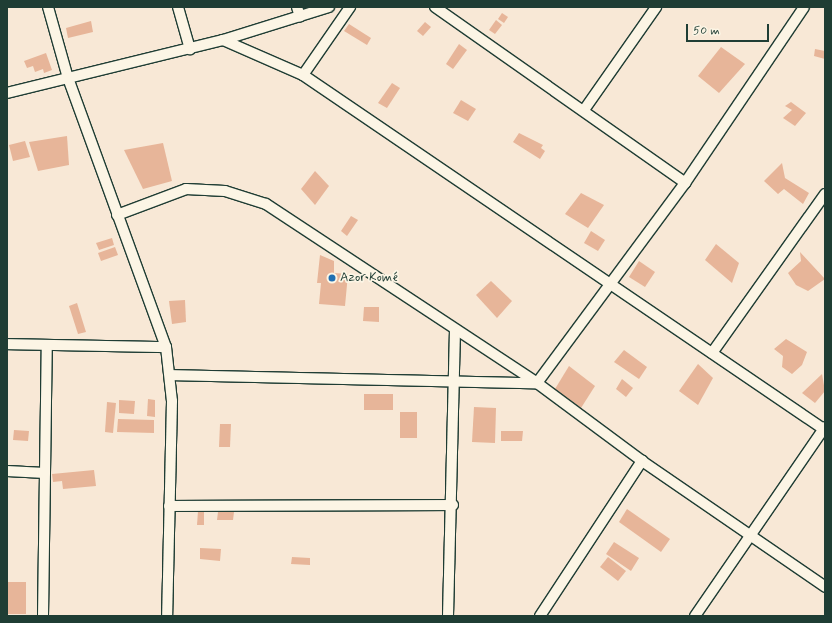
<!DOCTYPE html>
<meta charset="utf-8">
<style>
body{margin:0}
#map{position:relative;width:832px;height:623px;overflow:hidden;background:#f8e8d6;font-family:Mynerve,sans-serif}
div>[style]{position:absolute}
.building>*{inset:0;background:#e7b599}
.roads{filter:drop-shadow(1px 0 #1f3d34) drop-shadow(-1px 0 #1f3d34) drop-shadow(0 1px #1f3d34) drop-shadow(0 -1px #1f3d34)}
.street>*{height:10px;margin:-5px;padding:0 5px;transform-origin:5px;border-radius:5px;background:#fcf5e5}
.dots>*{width:11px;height:11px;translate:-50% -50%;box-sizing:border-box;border:2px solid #fcf5e5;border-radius:50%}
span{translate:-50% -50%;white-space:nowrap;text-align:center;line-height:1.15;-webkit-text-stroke:3.5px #fcf5e5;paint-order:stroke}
.poi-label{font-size:13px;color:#1f3d34}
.left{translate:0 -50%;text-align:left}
.frame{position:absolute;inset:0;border:8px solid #1f3d34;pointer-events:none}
.scale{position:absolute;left:686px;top:24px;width:83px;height:18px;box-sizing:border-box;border:2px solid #1f3d34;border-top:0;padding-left:5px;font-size:12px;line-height:14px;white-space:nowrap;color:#1f3d34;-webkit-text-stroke:3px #fcf5e5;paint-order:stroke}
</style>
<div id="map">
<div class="building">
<i style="clip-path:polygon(502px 13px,508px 17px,504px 23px,498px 19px)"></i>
<i style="clip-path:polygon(496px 20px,502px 25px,495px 34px,489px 30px)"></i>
<i style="clip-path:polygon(91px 21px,93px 32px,68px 38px,66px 28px)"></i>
<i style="clip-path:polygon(425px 22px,431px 27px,423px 36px,417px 31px)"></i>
<i style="clip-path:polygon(349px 24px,371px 38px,367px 45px,344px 31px)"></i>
<i style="clip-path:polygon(459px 44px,467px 50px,453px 69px,446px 64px)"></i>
<i style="clip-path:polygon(721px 47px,745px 64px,719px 93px,698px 76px)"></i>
<i style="clip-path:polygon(815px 49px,825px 51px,825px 59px,814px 56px)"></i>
<i style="clip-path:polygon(46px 53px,52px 70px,44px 73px,43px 69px,35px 72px,33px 66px,27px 68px,24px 61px)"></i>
<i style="clip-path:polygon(392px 83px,400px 88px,387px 108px,378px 103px)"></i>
<i style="clip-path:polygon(461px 100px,476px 109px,468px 121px,453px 113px)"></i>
<i style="clip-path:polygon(791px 102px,806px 113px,795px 126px,783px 118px,792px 110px,785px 106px)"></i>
<i style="clip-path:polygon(519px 133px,543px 145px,541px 148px,545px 151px,540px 159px,513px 142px)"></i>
<i style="clip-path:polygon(67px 136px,69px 165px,38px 171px,29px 142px)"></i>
<i style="clip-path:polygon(25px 141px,30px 157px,13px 161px,9px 145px)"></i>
<i style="clip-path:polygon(163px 143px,172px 181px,143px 189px,124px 150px)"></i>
<i style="clip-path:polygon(782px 163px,785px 178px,809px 193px,803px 204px,784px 189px,778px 194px,764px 181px)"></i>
<i style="clip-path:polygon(315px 171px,329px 186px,315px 205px,301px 189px)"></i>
<i style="clip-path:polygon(581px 193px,604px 205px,588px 228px,565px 214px)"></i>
<i style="clip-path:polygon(351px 216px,358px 220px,347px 236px,341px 231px)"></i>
<i style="clip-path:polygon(591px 231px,605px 240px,598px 251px,584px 243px)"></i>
<i style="clip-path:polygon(112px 238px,114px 245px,99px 250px,96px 243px)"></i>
<i style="clip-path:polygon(716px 244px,739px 263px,732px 283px,705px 260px)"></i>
<i style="clip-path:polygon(115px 247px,118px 255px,101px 261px,98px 253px)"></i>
<i style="clip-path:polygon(800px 252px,825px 279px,808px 291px,796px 285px,788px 273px,801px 261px)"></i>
<i style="clip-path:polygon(320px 255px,334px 261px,334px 273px,348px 274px,345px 306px,319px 304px,321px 283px,317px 283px)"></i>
<i style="clip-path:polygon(639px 261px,655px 272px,645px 287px,629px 277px)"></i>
<i style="clip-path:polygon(491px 281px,512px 301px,497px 318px,476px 295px)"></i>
<i style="clip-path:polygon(185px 300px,186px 322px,172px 324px,169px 301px)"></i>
<i style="clip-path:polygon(77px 303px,86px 332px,78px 334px,69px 306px)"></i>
<i style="clip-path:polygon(364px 307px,379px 307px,379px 322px,363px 321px)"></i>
<i style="clip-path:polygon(786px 339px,807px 352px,802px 365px,792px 374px,782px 367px,783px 356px,774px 349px)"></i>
<i style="clip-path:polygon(624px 350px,647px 367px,639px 379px,614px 362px)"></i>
<i style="clip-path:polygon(698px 364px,713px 378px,698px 405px,679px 391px)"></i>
<i style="clip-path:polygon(569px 366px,595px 386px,581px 408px,555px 389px)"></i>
<i style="clip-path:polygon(822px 374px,825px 391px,815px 403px,802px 393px)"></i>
<i style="clip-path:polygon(622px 379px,633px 388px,626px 397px,616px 389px)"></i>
<i style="clip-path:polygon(364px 394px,393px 394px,393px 410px,364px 410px)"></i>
<i style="clip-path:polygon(148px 399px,155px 400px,155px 417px,147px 416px)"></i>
<i style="clip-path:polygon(119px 400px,135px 401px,134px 414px,119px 413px)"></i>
<i style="clip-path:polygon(107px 402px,116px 403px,113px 433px,105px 432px)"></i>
<i style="clip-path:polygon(474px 407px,496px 408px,495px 443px,472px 442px)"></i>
<i style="clip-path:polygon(400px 412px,417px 412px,417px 438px,400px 438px)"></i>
<i style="clip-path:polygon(118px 419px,154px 420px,154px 433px,117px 432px)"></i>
<i style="clip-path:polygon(220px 424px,231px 424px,230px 447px,219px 447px)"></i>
<i style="clip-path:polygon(14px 430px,29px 431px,28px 441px,13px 440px)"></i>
<i style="clip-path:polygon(501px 431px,523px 431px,522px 441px,501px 441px)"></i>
<i style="clip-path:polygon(94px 470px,96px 486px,63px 489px,62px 481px,53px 482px,52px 474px)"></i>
<i style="clip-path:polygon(627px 509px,670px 539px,661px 552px,619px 522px)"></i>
<i style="clip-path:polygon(198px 511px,204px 511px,204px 525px,197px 525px)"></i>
<i style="clip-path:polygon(218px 512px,234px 512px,233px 520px,217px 520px)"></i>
<i style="clip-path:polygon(614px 542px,639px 558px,631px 571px,606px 554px)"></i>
<i style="clip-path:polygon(200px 548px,221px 549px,220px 561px,200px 559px)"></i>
<i style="clip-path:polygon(292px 557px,310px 558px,310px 565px,291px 564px)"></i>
<i style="clip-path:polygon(608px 557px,626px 571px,618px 581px,600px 567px)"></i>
<i style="clip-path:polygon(7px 582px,26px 582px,26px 614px,7px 614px)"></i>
</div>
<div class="roads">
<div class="street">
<i style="left:48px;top:7px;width:74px;rotate:74.3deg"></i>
<i style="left:68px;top:78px;width:286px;rotate:70deg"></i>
<i style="left:166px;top:347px;width:54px;rotate:83.7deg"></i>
<i style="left:172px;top:401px;width:215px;rotate:91.3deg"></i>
<i style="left:178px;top:7px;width:44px;rotate:74.1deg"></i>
<i style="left:297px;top:7px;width:10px;rotate:73deg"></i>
<i style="left:435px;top:7px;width:306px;rotate:35.1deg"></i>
<i style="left:223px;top:40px;width:87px;rotate:23.6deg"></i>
<i style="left:303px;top:75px;width:631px;rotate:34.22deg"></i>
<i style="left:303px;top:75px;width:83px;rotate:-55.3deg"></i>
<i style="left:7px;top:93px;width:222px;rotate:-13.8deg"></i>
<i style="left:223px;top:40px;width:111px;rotate:-17.3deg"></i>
<i style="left:584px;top:110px;width:126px;rotate:-55deg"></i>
<i style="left:117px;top:215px;width:74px;rotate:-20.6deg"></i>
<i style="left:186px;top:189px;width:39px;rotate:3deg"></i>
<i style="left:225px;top:191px;width:43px;rotate:17.6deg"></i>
<i style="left:266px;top:204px;width:325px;rotate:33.4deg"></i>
<i style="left:537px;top:383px;width:131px;rotate:36.6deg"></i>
<i style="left:642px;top:461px;width:222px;rotate:34.5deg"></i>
<i style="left:7px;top:344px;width:159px;rotate:1.1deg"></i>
<i style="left:712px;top:353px;width:195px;rotate:-54.6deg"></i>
<i style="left:172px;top:375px;width:365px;rotate:1.3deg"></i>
<i style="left:537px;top:383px;width:249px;rotate:-53.5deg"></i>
<i style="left:685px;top:183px;width:212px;rotate:-55.9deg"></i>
<i style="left:7px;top:471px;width:38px;rotate:3deg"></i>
<i style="left:169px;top:506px;width:284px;rotate:-0.2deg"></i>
<i style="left:43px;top:616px;width:270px;rotate:-89.2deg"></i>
<i style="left:448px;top:616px;width:285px;rotate:-88.6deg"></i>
<i style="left:540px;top:616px;width:186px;rotate:-56.7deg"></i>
<i style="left:695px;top:616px;width:229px;rotate:-55.5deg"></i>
</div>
</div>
<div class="dots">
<i style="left:332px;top:278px;background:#1f6fb2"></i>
</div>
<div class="poi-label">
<span class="left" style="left:340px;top:278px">Azor Komé</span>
</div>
<div class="frame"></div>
<div class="scale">50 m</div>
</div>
